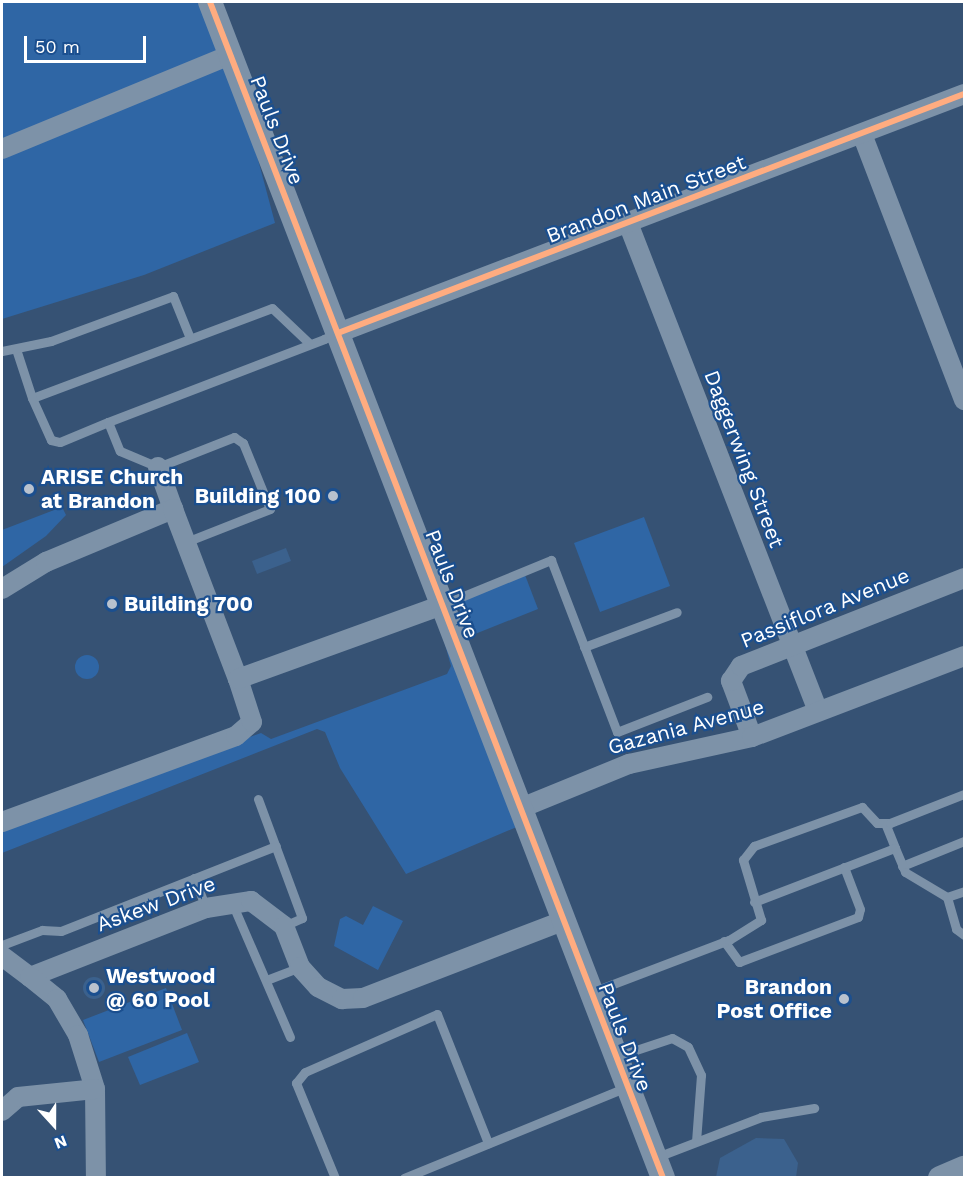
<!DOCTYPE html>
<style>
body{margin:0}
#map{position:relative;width:966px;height:1179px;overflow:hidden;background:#365274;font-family:"Work Sans",sans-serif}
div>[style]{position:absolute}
.green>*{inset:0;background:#2f66a5}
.round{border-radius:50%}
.water>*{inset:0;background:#3b618d}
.service>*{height:9px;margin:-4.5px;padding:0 4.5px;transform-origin:4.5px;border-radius:4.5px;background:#7d92a8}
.minor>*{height:20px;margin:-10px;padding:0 10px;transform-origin:10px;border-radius:10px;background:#7d92a8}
.tertiary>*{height:24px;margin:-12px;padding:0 12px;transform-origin:12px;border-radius:12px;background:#7d92a8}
.cycleway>*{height:6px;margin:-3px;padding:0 3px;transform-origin:3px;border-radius:3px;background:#ffac80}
.dots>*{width:16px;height:16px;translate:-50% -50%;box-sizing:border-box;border:3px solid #1b4f8f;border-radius:50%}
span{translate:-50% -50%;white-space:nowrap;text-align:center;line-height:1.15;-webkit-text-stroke:4.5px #1b4f8f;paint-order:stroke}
.street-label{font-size:21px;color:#fff}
.poi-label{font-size:21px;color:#fff;font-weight:700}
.left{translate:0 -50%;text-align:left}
.right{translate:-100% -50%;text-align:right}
.frame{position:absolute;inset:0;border:3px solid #fff;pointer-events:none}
.north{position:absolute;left:24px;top:1095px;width:60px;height:60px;-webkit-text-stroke:4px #1b4f8f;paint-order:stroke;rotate:159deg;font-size:16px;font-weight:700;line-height:24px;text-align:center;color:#fff}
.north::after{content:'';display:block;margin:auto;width:21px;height:27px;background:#fff;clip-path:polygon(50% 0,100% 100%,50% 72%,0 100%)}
.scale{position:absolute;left:24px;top:36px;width:122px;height:27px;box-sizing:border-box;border:3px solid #fff;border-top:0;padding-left:8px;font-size:18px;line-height:21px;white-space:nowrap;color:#fff;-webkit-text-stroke:4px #1b4f8f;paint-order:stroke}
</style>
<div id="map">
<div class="green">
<i style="clip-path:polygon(2px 2px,207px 2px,230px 55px,275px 223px,144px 275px,2px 319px)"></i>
<i style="clip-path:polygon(62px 507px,66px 515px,46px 536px,2px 567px,2px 530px)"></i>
<i style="clip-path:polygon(644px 517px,670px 586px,600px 612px,574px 543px)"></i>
<i style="clip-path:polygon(525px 575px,538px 609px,470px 636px,456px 601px)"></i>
<i style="clip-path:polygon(437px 616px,519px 826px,406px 874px,340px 768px,325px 732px,317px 729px,2px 853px,2px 829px,261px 733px,271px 739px,447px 674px,451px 666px)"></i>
<i class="round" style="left:75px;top:655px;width:24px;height:24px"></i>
<i style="clip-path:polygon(373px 906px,403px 921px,378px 970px,334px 946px,340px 919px,346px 916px,363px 925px)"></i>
<i style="clip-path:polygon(166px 988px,182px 1030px,99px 1062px,83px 1020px)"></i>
<i style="clip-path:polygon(187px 1033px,199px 1062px,140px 1085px,128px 1057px)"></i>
</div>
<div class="water">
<i style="clip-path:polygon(286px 548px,291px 561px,257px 574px,252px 561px)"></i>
<i class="round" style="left:83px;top:977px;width:22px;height:22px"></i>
<i style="clip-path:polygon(756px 1138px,784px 1139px,798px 1163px,796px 1177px,716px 1177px,720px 1158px)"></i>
</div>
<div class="service">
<i style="left:310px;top:344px;width:52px;rotate:-136.5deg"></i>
<i style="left:272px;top:308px;width:256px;rotate:159.4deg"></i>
<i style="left:32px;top:398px;width:46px;rotate:65.7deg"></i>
<i style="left:51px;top:440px;width:9px;rotate:13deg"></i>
<i style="left:60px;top:442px;width:52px;rotate:-22.6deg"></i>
<i style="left:108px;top:422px;width:231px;rotate:-21deg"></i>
<i style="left:324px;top:339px;width:13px;rotate:-23deg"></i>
<i style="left:16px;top:349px;width:52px;rotate:71.9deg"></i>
<i style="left:2px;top:351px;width:50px;rotate:-11.5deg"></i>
<i style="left:51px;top:341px;width:130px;rotate:-20.2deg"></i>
<i style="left:173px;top:296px;width:45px;rotate:68deg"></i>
<i style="left:108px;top:422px;width:31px;rotate:68deg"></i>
<i style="left:120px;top:451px;width:41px;rotate:22.8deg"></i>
<i style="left:158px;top:467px;width:82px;rotate:-21.5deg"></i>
<i style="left:234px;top:437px;width:11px;rotate:34deg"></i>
<i style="left:243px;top:443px;width:71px;rotate:67.8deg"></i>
<i style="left:270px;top:509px;width:90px;rotate:158.6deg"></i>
<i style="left:444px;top:604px;width:116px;rotate:-22.4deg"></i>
<i style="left:551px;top:560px;width:184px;rotate:69deg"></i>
<i style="left:617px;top:732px;width:97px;rotate:-21.3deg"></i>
<i style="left:584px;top:647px;width:99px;rotate:-20.6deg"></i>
<i style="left:258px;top:799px;width:127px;rotate:69.7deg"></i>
<i style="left:302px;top:918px;width:20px;rotate:156deg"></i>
<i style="left:885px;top:823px;width:27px;rotate:68deg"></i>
<i style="left:902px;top:866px;width:67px;rotate:-22deg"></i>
<i style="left:194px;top:878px;width:32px;rotate:68deg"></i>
<i style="left:947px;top:897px;width:18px;rotate:-19deg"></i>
<i style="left:754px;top:902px;width:151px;rotate:-21deg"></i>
<i style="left:895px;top:848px;width:26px;rotate:67deg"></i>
<i style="left:905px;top:872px;width:49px;rotate:30.8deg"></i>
<i style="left:947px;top:897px;width:33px;rotate:74deg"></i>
<i style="left:956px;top:929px;width:10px;rotate:37deg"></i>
<i style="left:232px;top:903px;width:146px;rotate:66.6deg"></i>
<i style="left:724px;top:941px;width:26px;rotate:54deg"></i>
<i style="left:739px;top:962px;width:127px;rotate:-20.7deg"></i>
<i style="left:858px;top:917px;width:8px;rotate:-76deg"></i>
<i style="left:860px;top:909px;width:45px;rotate:-110.9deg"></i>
<i style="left:2px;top:945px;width:43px;rotate:-20.6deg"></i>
<i style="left:42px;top:930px;width:19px;rotate:3deg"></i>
<i style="left:61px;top:931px;width:231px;rotate:-21.6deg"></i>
<i style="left:269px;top:979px;width:33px;rotate:-21deg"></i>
<i style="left:592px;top:992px;width:147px;rotate:-20.8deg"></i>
<i style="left:729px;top:940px;width:38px;rotate:-32deg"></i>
<i style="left:761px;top:920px;width:63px;rotate:-106.7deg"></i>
<i style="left:743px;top:860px;width:18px;rotate:-52deg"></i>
<i style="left:754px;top:846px;width:115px;rotate:-19.9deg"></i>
<i style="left:862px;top:807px;width:22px;rotate:47deg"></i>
<i style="left:877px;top:823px;width:13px"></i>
<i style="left:890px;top:823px;width:79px;rotate:-21.4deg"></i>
<i style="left:618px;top:1056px;width:57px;rotate:-18.4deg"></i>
<i style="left:672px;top:1038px;width:18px;rotate:29deg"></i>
<i style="left:688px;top:1047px;width:31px;rotate:65deg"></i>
<i style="left:701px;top:1075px;width:66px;rotate:94.3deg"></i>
<i style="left:657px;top:1157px;width:111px;rotate:-21deg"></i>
<i style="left:761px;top:1117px;width:54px;rotate:-9.6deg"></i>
<i style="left:335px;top:1178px;width:103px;rotate:-112.3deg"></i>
<i style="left:296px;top:1083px;width:14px;rotate:-51deg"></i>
<i style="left:305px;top:1072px;width:144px;rotate:-23.7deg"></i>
<i style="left:437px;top:1014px;width:139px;rotate:68.4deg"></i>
<i style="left:404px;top:1178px;width:241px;rotate:-22.2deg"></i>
</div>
<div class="minor">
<i style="left:862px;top:134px;width:285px;rotate:69deg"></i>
<i style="left:2px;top:149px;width:247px;rotate:-22.4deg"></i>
<i style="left:628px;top:223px;width:524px;rotate:68.73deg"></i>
<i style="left:338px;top:333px;width:670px;rotate:-20.9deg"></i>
<i style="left:158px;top:467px;width:45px;rotate:70.3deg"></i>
<i style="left:2px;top:589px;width:52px;rotate:-31.5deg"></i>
<i style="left:46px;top:562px;width:138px;rotate:-22.7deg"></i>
<i style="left:173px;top:509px;width:182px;rotate:69.1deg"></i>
<i style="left:752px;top:737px;width:60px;rotate:-110.6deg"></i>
<i style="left:731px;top:681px;width:18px;rotate:-56deg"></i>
<i style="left:741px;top:666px;width:240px;rotate:-21.5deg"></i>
<i style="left:521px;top:808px;width:117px;rotate:-22.2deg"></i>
<i style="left:629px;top:764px;width:126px;rotate:-12.4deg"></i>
<i style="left:752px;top:737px;width:227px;rotate:-20.9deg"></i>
<i style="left:2px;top:822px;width:249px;rotate:-20.2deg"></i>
<i style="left:236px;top:736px;width:21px;rotate:-41deg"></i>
<i style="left:252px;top:722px;width:45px;rotate:-108deg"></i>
<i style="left:238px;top:679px;width:217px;rotate:-19.9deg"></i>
<i style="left:2px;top:956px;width:35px;rotate:37deg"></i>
<i style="left:30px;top:977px;width:189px;rotate:-21.4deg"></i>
<i style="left:206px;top:908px;width:46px;rotate:-8.8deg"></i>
<i style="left:251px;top:901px;width:41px;rotate:37.1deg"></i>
<i style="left:284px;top:926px;width:44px;rotate:68.7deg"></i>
<i style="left:300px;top:967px;width:27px;rotate:48deg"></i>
<i style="left:318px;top:987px;width:27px;rotate:27deg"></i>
<i style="left:342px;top:999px;width:21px;rotate:-3deg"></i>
<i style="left:363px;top:998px;width:214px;rotate:-21.1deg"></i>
<i style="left:30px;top:977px;width:35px;rotate:39deg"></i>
<i style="left:57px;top:999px;width:42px;rotate:59.7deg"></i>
<i style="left:78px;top:1035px;width:57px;rotate:72.5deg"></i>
<i style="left:95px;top:1089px;width:89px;rotate:89.4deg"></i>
<i style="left:2px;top:1111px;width:21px;rotate:-41deg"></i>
<i style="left:18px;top:1097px;width:77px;rotate:-5.9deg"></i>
</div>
<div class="tertiary">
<i style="left:210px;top:2px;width:1260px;rotate:68.93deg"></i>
<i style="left:940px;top:1178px;width:26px;rotate:-23deg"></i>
</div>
<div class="cycleway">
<i style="left:210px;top:2px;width:1260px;rotate:68.93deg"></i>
<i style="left:338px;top:333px;width:670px;rotate:-20.9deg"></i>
</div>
<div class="dots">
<i style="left:29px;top:489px;background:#b9c2ce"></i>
<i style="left:333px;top:496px;background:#b9c2ce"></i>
<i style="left:112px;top:604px;background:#b9c2ce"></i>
<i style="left:94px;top:988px;background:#b9c2ce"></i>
<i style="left:844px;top:999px;background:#b9c2ce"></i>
</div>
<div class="street-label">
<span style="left:277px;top:130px;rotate:69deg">Pauls Drive</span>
<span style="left:646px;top:199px;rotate:-21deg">Brandon Main Street</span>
<span style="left:744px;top:459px;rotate:69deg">Daggerwing Street</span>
<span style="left:452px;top:584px;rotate:69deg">Pauls Drive</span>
<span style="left:825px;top:608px;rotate:-22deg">Passiflora Avenue</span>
<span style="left:686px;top:727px;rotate:-15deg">Gazania Avenue</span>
<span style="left:156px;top:904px;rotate:-20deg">Askew Drive</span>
<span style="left:625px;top:1037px;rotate:69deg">Pauls Drive</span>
</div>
<div class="poi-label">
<span class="left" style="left:41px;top:489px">ARISE Church<br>at Brandon</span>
<span class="right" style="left:321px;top:496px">Building 100</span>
<span class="left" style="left:124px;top:604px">Building 700</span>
<span class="left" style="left:106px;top:988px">Westwood<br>@ 60 Pool</span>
<span class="right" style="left:832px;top:999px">Brandon<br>Post Office</span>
</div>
<div class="frame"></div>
<div class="north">N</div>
<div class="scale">50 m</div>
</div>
